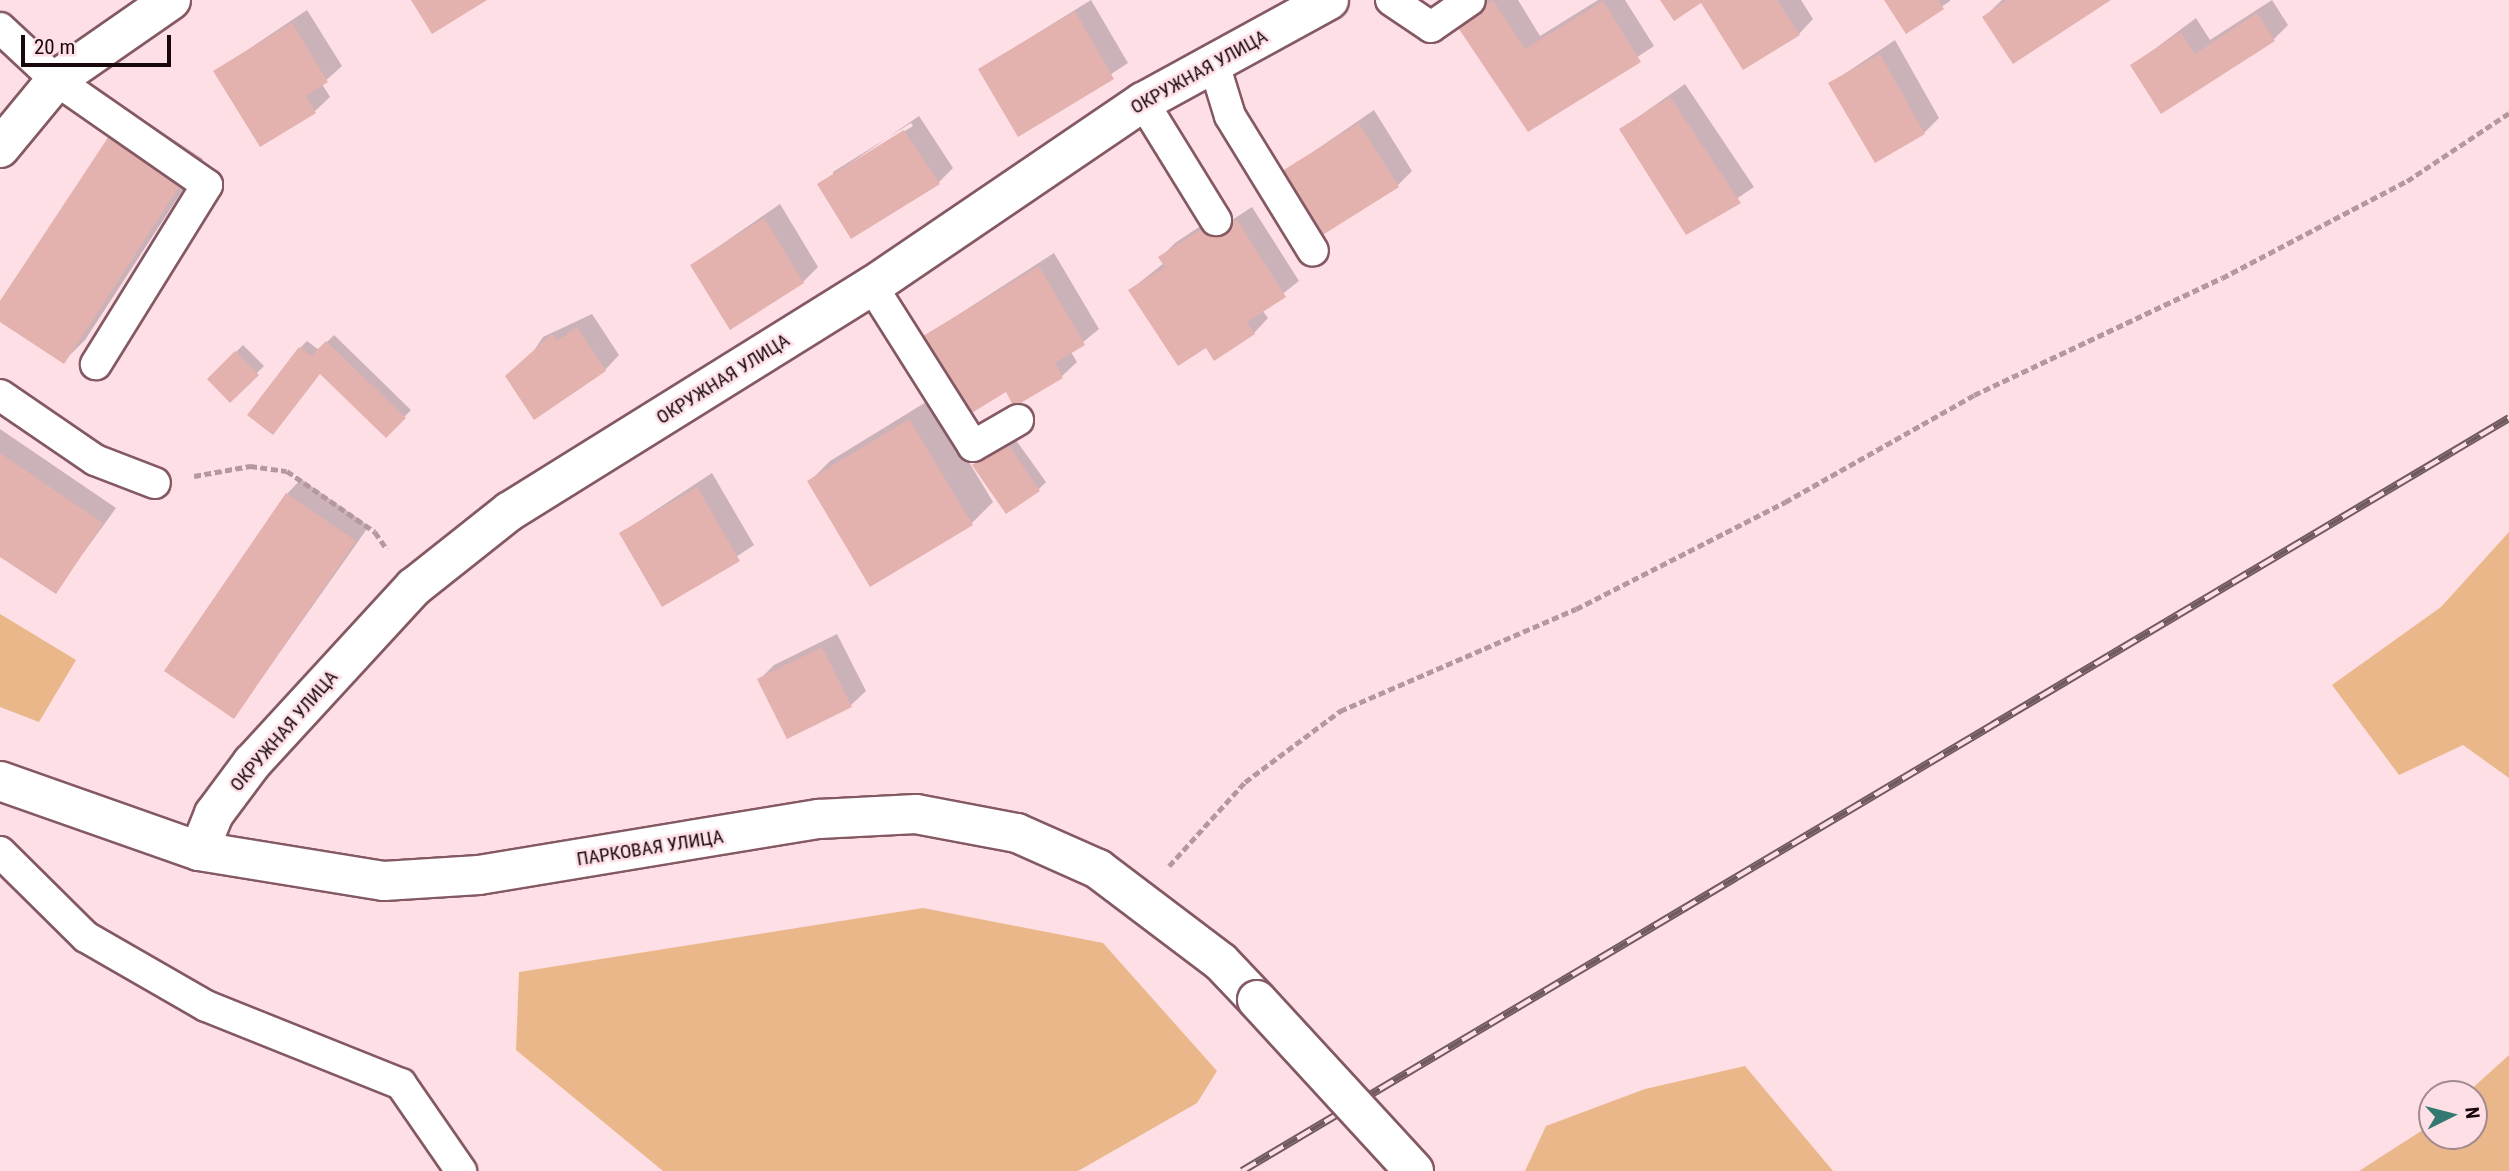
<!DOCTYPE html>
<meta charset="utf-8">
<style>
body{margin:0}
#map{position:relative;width:2509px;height:1171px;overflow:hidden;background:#fedfe6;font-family:"Roboto Condensed",sans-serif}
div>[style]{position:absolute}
.green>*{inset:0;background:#e9b789}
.shadow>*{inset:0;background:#0003}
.building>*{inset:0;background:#e3b1ae}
.path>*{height:4.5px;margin-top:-2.25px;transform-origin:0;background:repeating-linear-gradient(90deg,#b3999f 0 7px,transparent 0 10.5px)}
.roads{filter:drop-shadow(2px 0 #845963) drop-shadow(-2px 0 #845963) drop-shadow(0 2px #845963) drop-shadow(0 -2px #845963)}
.lane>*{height:30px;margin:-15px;padding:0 15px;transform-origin:15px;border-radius:15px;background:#fff}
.street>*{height:38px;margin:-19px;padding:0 19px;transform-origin:19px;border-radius:19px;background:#fff}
.rail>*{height:8px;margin-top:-4px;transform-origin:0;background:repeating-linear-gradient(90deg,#fedfe6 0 16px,#705a5f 0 32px);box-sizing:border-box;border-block:2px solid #705a5f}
.bridges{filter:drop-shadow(2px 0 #845963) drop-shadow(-2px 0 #845963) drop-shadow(0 2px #845963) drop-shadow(0 -2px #845963)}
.street-bridge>*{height:38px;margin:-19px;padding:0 19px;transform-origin:19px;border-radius:19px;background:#fff}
span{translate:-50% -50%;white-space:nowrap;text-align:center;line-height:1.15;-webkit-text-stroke:5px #fedfe6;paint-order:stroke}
.street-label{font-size:19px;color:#18080c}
.north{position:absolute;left:2418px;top:1080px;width:70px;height:70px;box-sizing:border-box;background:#fedfe6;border:2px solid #a2898f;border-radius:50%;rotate:84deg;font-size:19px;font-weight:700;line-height:28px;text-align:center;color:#18080c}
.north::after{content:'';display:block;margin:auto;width:24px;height:32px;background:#33796f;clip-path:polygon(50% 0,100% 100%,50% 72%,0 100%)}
.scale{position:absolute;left:21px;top:35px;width:150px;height:32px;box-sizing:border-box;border:4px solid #18080c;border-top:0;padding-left:9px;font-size:21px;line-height:24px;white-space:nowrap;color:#18080c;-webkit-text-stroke:5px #fedfe6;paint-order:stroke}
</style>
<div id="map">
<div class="green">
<i style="clip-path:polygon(2509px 532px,2509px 778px,2463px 745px,2399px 775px,2332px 685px,2441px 607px)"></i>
<i style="clip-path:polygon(0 614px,76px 660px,39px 722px,0 707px)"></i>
<i style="clip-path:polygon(923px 908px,1103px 943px,1217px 1071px,1197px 1103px,1078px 1171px,663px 1171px,516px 1050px,519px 972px)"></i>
<i style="clip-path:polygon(2509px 1055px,2509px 1171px,2359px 1171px,2432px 1124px,2432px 1136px,2474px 1136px,2474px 1094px,2466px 1094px)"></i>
<i style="clip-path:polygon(1745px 1066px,1833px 1171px,1525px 1171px,1546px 1126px,1645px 1089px)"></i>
</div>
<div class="shadow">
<i style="clip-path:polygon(1091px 0,1128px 63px,1018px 135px,980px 69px)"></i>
<i style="clip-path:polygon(1486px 0,1518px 0,1540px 36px,1598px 0,1625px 0,1654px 46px,1528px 129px,1472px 9px)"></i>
<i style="clip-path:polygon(1662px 0,1801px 0,1813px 19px,1799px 34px,1702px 1px)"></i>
<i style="clip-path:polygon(1886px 0,1950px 0,1950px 1px,1907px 31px)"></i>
<i style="clip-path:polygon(2002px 0,2108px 0,1984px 17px)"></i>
<i style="clip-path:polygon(2272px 0,2288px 25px,2274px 39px,2132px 66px,2196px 18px,2210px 40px)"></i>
<i style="clip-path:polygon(307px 10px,342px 66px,322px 84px,330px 97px,315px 111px,261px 144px,216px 71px)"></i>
<i style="clip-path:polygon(1895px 40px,1939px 118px,1924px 133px,1831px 83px)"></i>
<i style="clip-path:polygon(1685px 84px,1754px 187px,1686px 233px,1621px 129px)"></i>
<i style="clip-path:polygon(1374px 110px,1412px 171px,1397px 186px,1284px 172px)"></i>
<i style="clip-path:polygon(133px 113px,203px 159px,85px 340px,64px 361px,0 320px,0 305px,112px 134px)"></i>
<i style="clip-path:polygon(evenodd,919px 116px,953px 168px,939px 182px,819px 185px,919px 116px,911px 123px,913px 126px,833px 176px,833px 172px,911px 123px)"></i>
<i style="clip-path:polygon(780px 204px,818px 267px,803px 282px,692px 265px)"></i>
<i style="clip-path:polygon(1252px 207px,1299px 281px,1262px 310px,1268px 318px,1254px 333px,1207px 346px,1130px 290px,1164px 263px,1161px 257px,1175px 243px,1223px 211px,1229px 222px)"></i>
<i style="clip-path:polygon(1054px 253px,1099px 329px,1071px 352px,1077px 362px,1062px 376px,1015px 405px,1006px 390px,925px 336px)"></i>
<i style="clip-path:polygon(592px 314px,619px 355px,605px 370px,531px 355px,543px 337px)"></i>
<i style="clip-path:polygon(334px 335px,411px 410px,386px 436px,300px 348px,307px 341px,319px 350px)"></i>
<i style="clip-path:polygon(243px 345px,264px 366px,230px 400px,209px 379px)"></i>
<i style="clip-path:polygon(931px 399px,993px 502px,972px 523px,809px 482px,830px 461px)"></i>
<i style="clip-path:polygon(0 429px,116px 508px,55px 592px,0 555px)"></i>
<i style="clip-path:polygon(1013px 436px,1046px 482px,1039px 489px,974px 465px)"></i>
<i style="clip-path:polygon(712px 473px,754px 545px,663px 605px,621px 533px)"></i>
<i style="clip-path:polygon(301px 479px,369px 526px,234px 717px,287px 494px)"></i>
<i style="clip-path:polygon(837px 634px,866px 691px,851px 705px,788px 737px,759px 680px,774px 665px)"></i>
</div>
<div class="building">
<i style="clip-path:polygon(411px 0,487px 0,432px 34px)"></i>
<i style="clip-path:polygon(1493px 0,1525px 49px,1603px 1px,1641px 62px,1528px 132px,1455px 23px)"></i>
<i style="clip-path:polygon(1660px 0,1777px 0,1800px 35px,1743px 70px,1701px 3px,1674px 21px)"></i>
<i style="clip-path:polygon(1884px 0,1938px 0,1944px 9px,1906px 34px)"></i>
<i style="clip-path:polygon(2007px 0,2111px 0,2013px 64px,1982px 17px)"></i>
<i style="clip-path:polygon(1075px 11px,1114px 79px,1018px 137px,978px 69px)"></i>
<i style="clip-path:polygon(2257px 13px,2275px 41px,2161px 114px,2130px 65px,2181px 32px,2195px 54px)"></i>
<i style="clip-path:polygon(292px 23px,328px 82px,306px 96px,316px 113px,260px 147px,213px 71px)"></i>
<i style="clip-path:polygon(1880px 54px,1925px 134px,1875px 163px,1828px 83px)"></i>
<i style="clip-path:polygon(1670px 97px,1741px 203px,1686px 235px,1619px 129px)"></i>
<i style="clip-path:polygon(1359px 123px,1399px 187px,1321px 236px,1282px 171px)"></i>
<i style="clip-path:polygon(904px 130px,940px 184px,851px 239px,817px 184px)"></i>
<i style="clip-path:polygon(111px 133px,183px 181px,64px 364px,0 322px,0 301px)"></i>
<i style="clip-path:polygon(764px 218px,804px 283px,730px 330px,690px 265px)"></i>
<i style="clip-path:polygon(1237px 220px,1286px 297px,1247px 322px,1255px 334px,1214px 361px,1206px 348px,1178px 366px,1128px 290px,1165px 267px,1158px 257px,1208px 225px,1214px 235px)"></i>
<i style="clip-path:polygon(1039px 266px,1085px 345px,1055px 363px,1063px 378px,1014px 407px,1006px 392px,970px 414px,923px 336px)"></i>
<i style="clip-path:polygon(577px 327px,606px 371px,534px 420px,505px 376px,552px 334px,557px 341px)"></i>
<i style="clip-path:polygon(326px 341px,406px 418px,386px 438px,320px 374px,273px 435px,247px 415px,299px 347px,311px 356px)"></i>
<i style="clip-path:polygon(235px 351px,259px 375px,230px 403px,207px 379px)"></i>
<i style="clip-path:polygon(909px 419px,973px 525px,870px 587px,807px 481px)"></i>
<i style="clip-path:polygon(1006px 441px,1040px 491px,1006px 514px,972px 465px)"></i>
<i style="clip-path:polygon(0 453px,103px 523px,56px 594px,0 557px)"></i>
<i style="clip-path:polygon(697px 487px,740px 561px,662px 607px,619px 533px)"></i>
<i style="clip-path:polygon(286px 493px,356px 541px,234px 719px,164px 671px)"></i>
<i style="clip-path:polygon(822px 647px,852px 707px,787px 739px,757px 679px)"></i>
</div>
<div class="path">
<i style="left:194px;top:476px;width:57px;rotate:-10.1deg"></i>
<i style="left:250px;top:466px;width:37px;rotate:8deg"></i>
<i style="left:287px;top:471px;width:107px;rotate:34.7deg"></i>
<i style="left:375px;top:532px;width:21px;rotate:55deg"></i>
<i style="left:1169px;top:866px;width:113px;rotate:-47.9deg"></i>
<i style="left:1245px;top:782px;width:119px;rotate:-36.8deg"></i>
<i style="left:1340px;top:711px;width:257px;rotate:-23.4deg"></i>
<i style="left:1576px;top:609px;width:235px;rotate:-27.1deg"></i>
<i style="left:1785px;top:502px;width:217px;rotate:-29.5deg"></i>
<i style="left:1974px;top:395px;width:274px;rotate:-25.3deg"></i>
<i style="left:2222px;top:278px;width:209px;rotate:-27.7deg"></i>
<i style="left:2407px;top:181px;width:123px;rotate:-33.7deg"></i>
</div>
<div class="roads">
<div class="lane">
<i style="left:1391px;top:0;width:48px;rotate:34deg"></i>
<i style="left:1431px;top:27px;width:47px;rotate:-34.7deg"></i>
<i style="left:0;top:28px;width:76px;rotate:42.9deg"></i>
<i style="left:56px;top:80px;width:184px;rotate:34.8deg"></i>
<i style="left:207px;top:185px;width:211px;rotate:121.8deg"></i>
<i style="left:1214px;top:64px;width:54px;rotate:72.9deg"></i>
<i style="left:1230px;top:116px;width:158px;rotate:58.4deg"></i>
<i style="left:1143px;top:102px;width:139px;rotate:58.3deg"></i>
<i style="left:872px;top:286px;width:189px;rotate:57.7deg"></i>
<i style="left:973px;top:446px;width:52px;rotate:-30deg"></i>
<i style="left:0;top:395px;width:115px;rotate:34.4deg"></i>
<i style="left:95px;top:460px;width:64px;rotate:21deg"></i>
<i style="left:0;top:852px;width:121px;rotate:44.7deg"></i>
<i style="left:86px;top:937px;width:138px;rotate:29.9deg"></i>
<i style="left:206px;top:1006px;width:210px;rotate:21.8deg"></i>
<i style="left:401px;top:1084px;width:106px;rotate:55.4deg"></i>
</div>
<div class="street">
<i style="left:0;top:148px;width:88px;rotate:-50.5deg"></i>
<i style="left:56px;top:80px;width:140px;rotate:-34.8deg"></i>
<i style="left:0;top:781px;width:211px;rotate:19.4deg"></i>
<i style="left:199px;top:851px;width:187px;rotate:9.2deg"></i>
<i style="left:384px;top:881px;width:95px;rotate:-3.6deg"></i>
<i style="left:479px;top:875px;width:345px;rotate:-9.4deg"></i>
<i style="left:819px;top:819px;width:97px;rotate:-3deg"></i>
<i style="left:916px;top:814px;width:103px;rotate:10.7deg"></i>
<i style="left:1017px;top:833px;width:89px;rotate:24deg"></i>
<i style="left:1098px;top:869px;width:154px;rotate:37.1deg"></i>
<i style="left:1221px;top:962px;width:52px;rotate:46.5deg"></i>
<i style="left:199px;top:851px;width:40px;rotate:-68deg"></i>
<i style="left:214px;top:814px;width:64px;rotate:-53.3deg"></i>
<i style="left:252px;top:763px;width:239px;rotate:-47.4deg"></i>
<i style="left:414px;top:587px;width:122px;rotate:-38.4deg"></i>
<i style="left:510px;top:511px;width:426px;rotate:-31.9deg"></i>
<i style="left:872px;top:286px;width:328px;rotate:-34.2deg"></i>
<i style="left:1143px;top:102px;width:212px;rotate:-28.7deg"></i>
</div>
</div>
<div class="rail">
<i style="left:1242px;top:1171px;width:1474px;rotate:-30.72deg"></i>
</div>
<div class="bridges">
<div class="street-bridge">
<i style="left:1257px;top:1000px;width:232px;rotate:47.4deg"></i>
</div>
</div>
<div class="street-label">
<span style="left:1199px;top:72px;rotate:-29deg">ОКРУЖНАЯ УЛИЦА</span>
<span style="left:723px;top:379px;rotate:-32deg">ОКРУЖНАЯ УЛИЦА</span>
<span style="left:284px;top:731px;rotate:-49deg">ОКРУЖНАЯ УЛИЦА</span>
<span style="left:650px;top:848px;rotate:-9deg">ПАРКОВАЯ УЛИЦА</span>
</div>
<div class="north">N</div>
<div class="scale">20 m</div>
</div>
